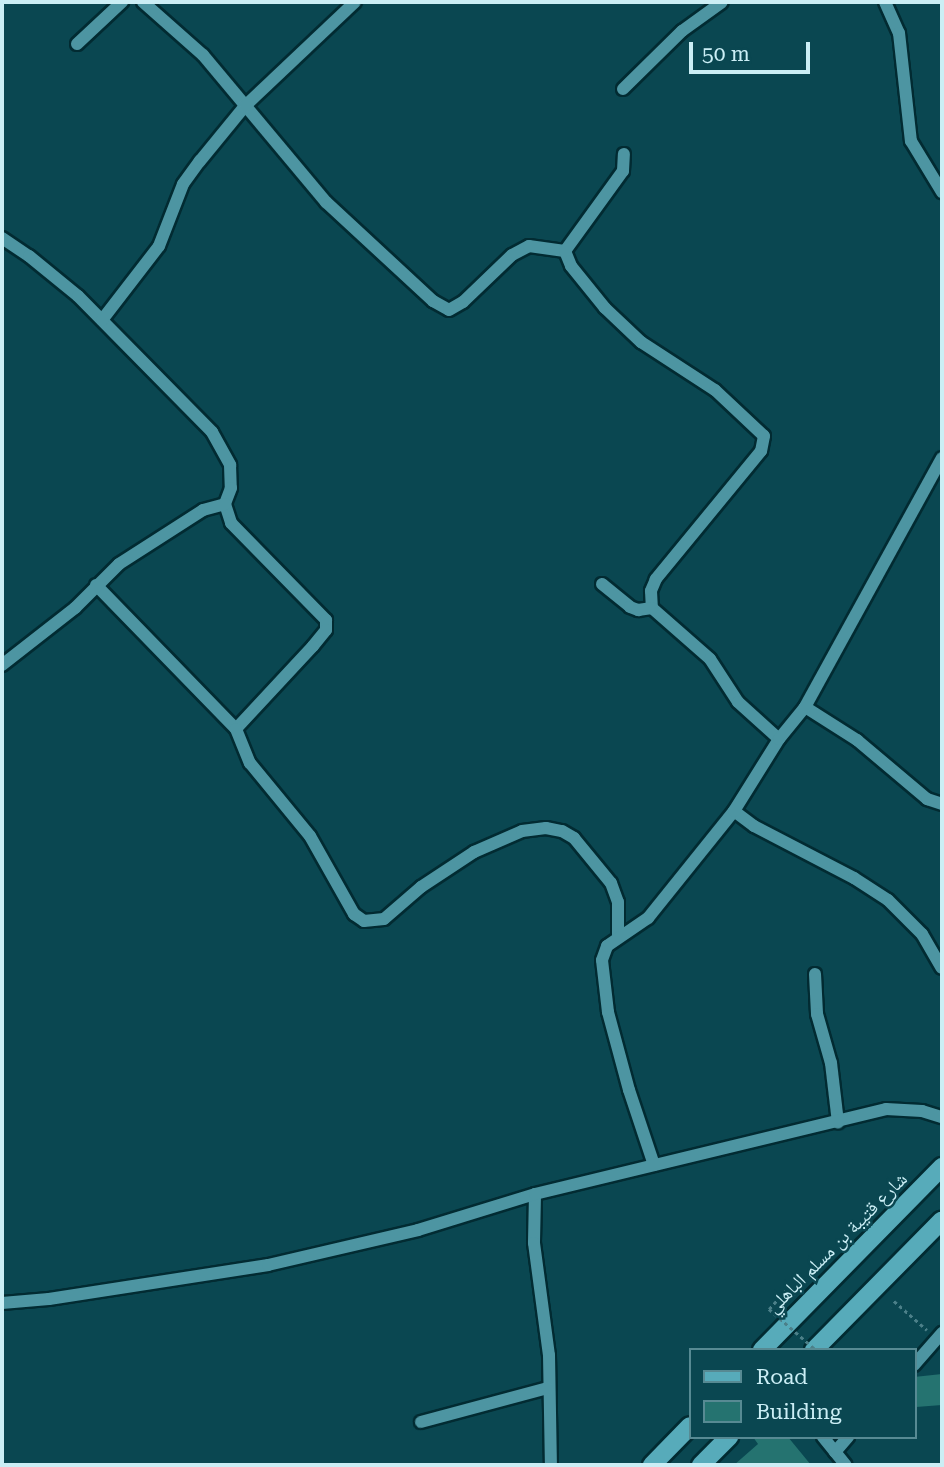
<!DOCTYPE html>
<meta charset="utf-8">
<style>
body{margin:0}
#map{position:relative;width:944px;height:1467px;overflow:hidden;background:#0a4751;font-family:"Roboto Serif","Noto Naskh Arabic",serif}
div>[style]{position:absolute}
.building>*{inset:0;background:#257370}
.path>*{height:2.5px;margin-top:-1.25px;transform-origin:0;background:repeating-linear-gradient(90deg,#4c8089 0 3.5px,transparent 0 7px)}
.roads{filter:drop-shadow(2px 0 #022b32) drop-shadow(-2px 0 #022b32) drop-shadow(0 2px #022b32) drop-shadow(0 -2px #022b32)}
.street>*{height:12px;margin:-6px;padding:0 6px;transform-origin:6px;border-radius:6px;background:#4d95a2}
.primary>*{height:18px;margin:-9px;padding:0 9px;transform-origin:9px;border-radius:9px;background:#57abba}
.path-bridge>*{height:2.5px;margin-top:-1.25px;transform-origin:0;background:repeating-linear-gradient(90deg,#4c8089 0 3.5px,transparent 0 7px)}
span{translate:-50% -50%;white-space:nowrap;text-align:center;line-height:1.15;-webkit-text-stroke:5px #0a4751;paint-order:stroke}
.street-label{font-size:19px;color:#cbeef5}
.frame{position:absolute;inset:0;border:4px solid #cbeef5;pointer-events:none}
.legend{position:absolute;left:689px;top:1348px;width:228px;height:91px;box-sizing:border-box;background:#0a4751;border:2px solid #578a93;margin:0;padding:9px 12px;list-style:none;font-size:21px;color:#cbeef5}
.legend li{display:flex;align-items:center;gap:14px;height:35px}
.legend b{width:35px;border:2px solid #578a93}
.scale{position:absolute;left:689px;top:42px;width:121px;height:32px;box-sizing:border-box;border:4px solid #cbeef5;border-top:0;padding-left:9px;font-size:21px;line-height:24px;white-space:nowrap;color:#cbeef5;-webkit-text-stroke:5px #0a4751;paint-order:stroke}
</style>
<div id="map">
<div class="building">
<i style="clip-path:polygon(942px 1374px,942px 1405px,916px 1407px,914px 1377px)"></i>
<i style="clip-path:polygon(753px 1437px,788px 1437px,811px 1465px,734px 1465px,758px 1444px)"></i>
</div>
<div class="path">
<i style="left:894px;top:1301px;width:44px;rotate:41.3deg"></i>
<i style="left:769px;top:1309px;width:28px;rotate:-48deg"></i>
<i style="left:788px;top:1288px;width:10px;rotate:45deg"></i>
</div>
<div class="roads">
<div class="street">
<i style="left:143px;top:2px;width:80px;rotate:41.5deg"></i>
<i style="left:203px;top:55px;width:192px;rotate:50.1deg"></i>
<i style="left:326px;top:202px;width:146px;rotate:42.8deg"></i>
<i style="left:433px;top:301px;width:18px;rotate:29deg"></i>
<i style="left:449px;top:310px;width:16px;rotate:-30deg"></i>
<i style="left:463px;top:302px;width:68px;rotate:-43.8deg"></i>
<i style="left:512px;top:255px;width:19px;rotate:-28deg"></i>
<i style="left:529px;top:246px;width:36px;rotate:8deg"></i>
<i style="left:885px;top:2px;width:34px;rotate:66deg"></i>
<i style="left:899px;top:33px;width:109px;rotate:83.7deg"></i>
<i style="left:911px;top:141px;width:60px;rotate:58.7deg"></i>
<i style="left:77px;top:44px;width:62px;rotate:-43deg"></i>
<i style="left:623px;top:89px;width:83px;rotate:-44.5deg"></i>
<i style="left:682px;top:31px;width:49px;rotate:-35.9deg"></i>
<i style="left:2px;top:238px;width:32px;rotate:34deg"></i>
<i style="left:29px;top:256px;width:63px;rotate:39.2deg"></i>
<i style="left:78px;top:296px;width:191px;rotate:45.4deg"></i>
<i style="left:212px;top:432px;width:38px;rotate:61deg"></i>
<i style="left:230px;top:465px;width:23px;rotate:88deg"></i>
<i style="left:231px;top:488px;width:17px;rotate:111deg"></i>
<i style="left:225px;top:504px;width:20px;rotate:72deg"></i>
<i style="left:231px;top:523px;width:136px;rotate:45.6deg"></i>
<i style="left:326px;top:620px;width:10px;rotate:90deg"></i>
<i style="left:326px;top:630px;width:21px;rotate:129deg"></i>
<i style="left:313px;top:646px;width:113px;rotate:132.9deg"></i>
<i style="left:565px;top:251px;width:16px;rotate:68deg"></i>
<i style="left:571px;top:266px;width:54px;rotate:51deg"></i>
<i style="left:605px;top:308px;width:50px;rotate:43.4deg"></i>
<i style="left:641px;top:342px;width:88px;rotate:33deg"></i>
<i style="left:715px;top:390px;width:67px;rotate:43.2deg"></i>
<i style="left:764px;top:436px;width:15px;rotate:101deg"></i>
<i style="left:761px;top:451px;width:166px;rotate:129.4deg"></i>
<i style="left:656px;top:579px;width:13px;rotate:113deg"></i>
<i style="left:651px;top:591px;width:17px;rotate:87deg"></i>
<i style="left:652px;top:608px;width:77px;rotate:41.3deg"></i>
<i style="left:710px;top:659px;width:51px;rotate:56.9deg"></i>
<i style="left:738px;top:702px;width:55px;rotate:42.1deg"></i>
<i style="left:565px;top:251px;width:99px;rotate:-54.1deg"></i>
<i style="left:623px;top:171px;width:17px;rotate:-87deg"></i>
<i style="left:102px;top:320px;width:93px;rotate:-52.4deg"></i>
<i style="left:159px;top:246px;width:66px;rotate:-68.8deg"></i>
<i style="left:183px;top:184px;width:29px;rotate:-54deg"></i>
<i style="left:200px;top:161px;width:71px;rotate:-50.7deg"></i>
<i style="left:245px;top:106px;width:151px;rotate:-43.4deg"></i>
<i style="left:602px;top:584px;width:36px;rotate:39deg"></i>
<i style="left:630px;top:607px;width:9px;rotate:21deg"></i>
<i style="left:638px;top:610px;width:14px;rotate:-8deg"></i>
<i style="left:96px;top:585px;width:201px;rotate:45.8deg"></i>
<i style="left:236px;top:729px;width:37px;rotate:68deg"></i>
<i style="left:250px;top:763px;width:94px;rotate:50.6deg"></i>
<i style="left:310px;top:836px;width:90px;rotate:60.6deg"></i>
<i style="left:354px;top:914px;width:12px;rotate:35deg"></i>
<i style="left:364px;top:921px;width:20px;rotate:-6deg"></i>
<i style="left:384px;top:919px;width:49px;rotate:-40.9deg"></i>
<i style="left:421px;top:887px;width:64px;rotate:-33.4deg"></i>
<i style="left:474px;top:852px;width:52px;rotate:-23.6deg"></i>
<i style="left:522px;top:831px;width:24px;rotate:-7deg"></i>
<i style="left:546px;top:828px;width:16px;rotate:11deg"></i>
<i style="left:562px;top:831px;width:14px;rotate:30deg"></i>
<i style="left:574px;top:838px;width:58px;rotate:50.6deg"></i>
<i style="left:611px;top:883px;width:20px;rotate:70deg"></i>
<i style="left:618px;top:902px;width:34px;rotate:90deg"></i>
<i style="left:2px;top:665px;width:93px;rotate:-38deg"></i>
<i style="left:75px;top:608px;width:62px;rotate:-45deg"></i>
<i style="left:119px;top:564px;width:100px;rotate:-32.7deg"></i>
<i style="left:203px;top:510px;width:23px;rotate:-15deg"></i>
<i style="left:805px;top:707px;width:62px;rotate:32.4deg"></i>
<i style="left:857px;top:740px;width:92px;rotate:40.1deg"></i>
<i style="left:927px;top:799px;width:16px;rotate:18deg"></i>
<i style="left:734px;top:811px;width:25px;rotate:37deg"></i>
<i style="left:754px;top:826px;width:113px;rotate:27.5deg"></i>
<i style="left:854px;top:878px;width:40px;rotate:32.9deg"></i>
<i style="left:888px;top:900px;width:48px;rotate:45deg"></i>
<i style="left:922px;top:934px;width:39px;rotate:60deg"></i>
<i style="left:815px;top:974px;width:40px;rotate:87.1deg"></i>
<i style="left:817px;top:1014px;width:51px;rotate:74.1deg"></i>
<i style="left:831px;top:1063px;width:60px;rotate:83.3deg"></i>
<i style="left:654px;top:1165px;width:79px;rotate:-108.4deg"></i>
<i style="left:629px;top:1090px;width:81px;rotate:-105.1deg"></i>
<i style="left:608px;top:1012px;width:52px;rotate:-96.6deg"></i>
<i style="left:602px;top:960px;width:15px;rotate:-70deg"></i>
<i style="left:607px;top:946px;width:50px;rotate:-34.3deg"></i>
<i style="left:648px;top:918px;width:137px;rotate:-51.2deg"></i>
<i style="left:734px;top:811px;width:85px;rotate:-58deg"></i>
<i style="left:779px;top:739px;width:41px;rotate:-50.9deg"></i>
<i style="left:805px;top:707px;width:284px;rotate:-61.2deg"></i>
<i style="left:535px;top:1194px;width:49px;rotate:91.2deg"></i>
<i style="left:534px;top:1243px;width:113px;rotate:82.4deg"></i>
<i style="left:549px;top:1355px;width:110px;rotate:89deg"></i>
<i style="left:2px;top:1303px;width:47px;rotate:-4.9deg"></i>
<i style="left:49px;top:1299px;width:222px;rotate:-8.8deg"></i>
<i style="left:268px;top:1265px;width:154px;rotate:-13.1deg"></i>
<i style="left:418px;top:1230px;width:122px;rotate:-17.1deg"></i>
<i style="left:535px;top:1194px;width:361px;rotate:-13.6deg"></i>
<i style="left:886px;top:1109px;width:36px;rotate:3deg"></i>
<i style="left:922px;top:1111px;width:21px;rotate:17deg"></i>
<i style="left:914px;top:1365px;width:43px;rotate:-48.8deg"></i>
<i style="left:421px;top:1422px;width:131px;rotate:-15deg"></i>
<i style="left:823px;top:1437px;width:36px;rotate:51deg"></i>
<i style="left:835px;top:1452px;width:20px;rotate:-49deg"></i>
</div>
<div class="primary">
<i style="left:762px;top:1350px;width:257px;rotate:-45.5deg"></i>
<i style="left:814px;top:1350px;width:182px;rotate:-45.4deg"></i>
<i style="left:652px;top:1465px;width:54px;rotate:-45.7deg"></i>
<i style="left:701px;top:1465px;width:40px;rotate:-45deg"></i>
</div>
</div>
<div class="path-bridge">
<i style="left:769px;top:1309px;width:62px;rotate:41.1deg"></i>
</div>
<div class="street-label">
<span style="left:837px;top:1243px;rotate:-45deg">شارع قتيبة بن مسلم الباهلي</span>
</div>
<div class="frame"></div>
<ul class="legend">
<li><b style="height:9px;background:#57abba"></b>Road</li>
<li><b style="height:19px;background:#257370"></b>Building</li>
</ul>
<div class="scale">50 m</div>
</div>
